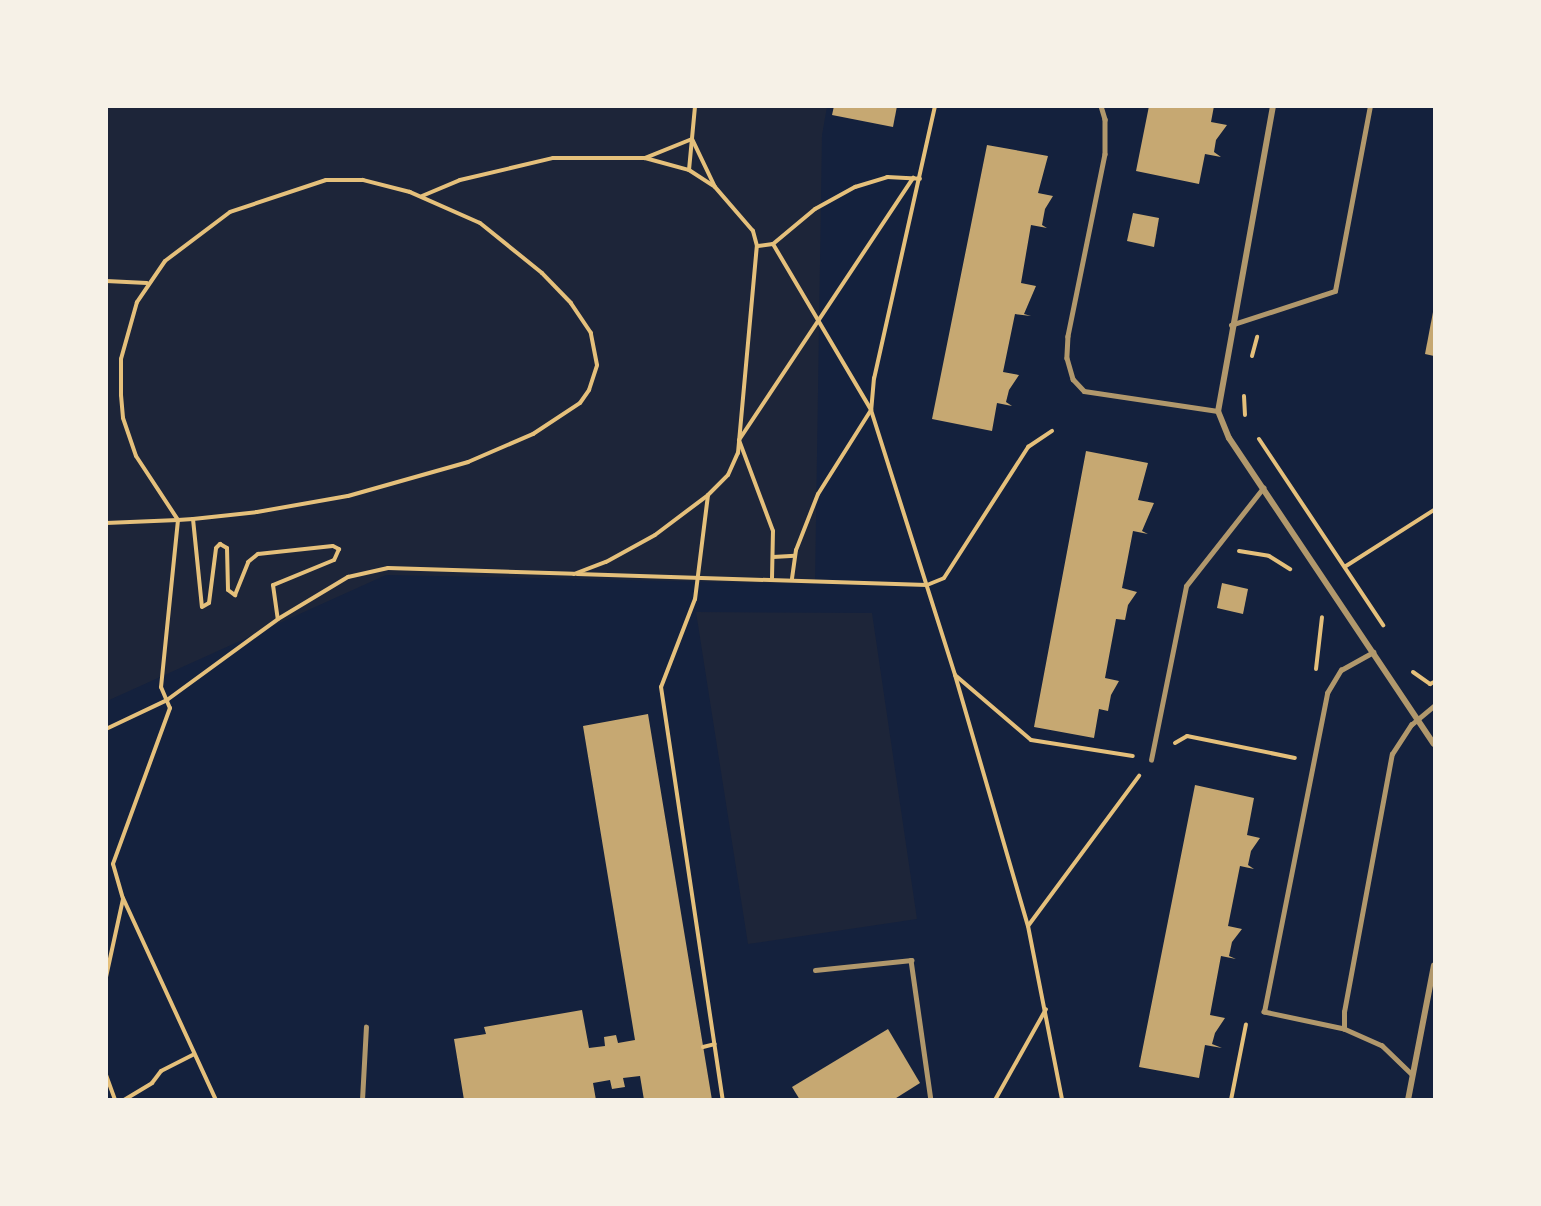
<!DOCTYPE html>
<style>
body{margin:0}
#map{position:relative;width:1541px;height:1206px;overflow:hidden;background:#14213d;font-family:Poppins,sans-serif}
div>[style]{position:absolute}
.green>*{inset:0;background:#1d2539}
.building>*{inset:0;background:#c6a872}
.path>*{height:4px;margin:-2px;padding:0 2px;transform-origin:2px;border-radius:2px;background:#e5c07b}
.service>*{height:4.5px;margin:-2.25px;padding:0 2.25px;transform-origin:2.25px;border-radius:2.25px;background:#b1986c}
.minor>*{height:6px;margin:-3px;padding:0 3px;transform-origin:3px;border-radius:3px;background:#b1986c}
span{translate:-50% -50%;white-space:nowrap;text-align:center;line-height:1.15;-webkit-text-stroke:5px #f6f1e7;paint-order:stroke}
.frame{position:absolute;inset:0;border:108px solid #f6f1e7;pointer-events:none}
</style>
<div id="map">
<div class="green">
<i style="clip-path:polygon(106px 107px,827px 107px,822px 135px,815px 584px,386px 575px,107px 701px)"></i>
<i style="clip-path:polygon(696px 612px,872px 613px,917px 919px,748px 944px)"></i>
</div>
<div class="building">
<i style="clip-path:polygon(834px 106px,897px 106px,893px 127px,832px 115px)"></i>
<i style="clip-path:polygon(1149px 106px,1214px 106px,1211px 122px,1227px 125px,1216px 140px,1214px 152px,1221px 157px,1205px 154px,1199px 184px,1136px 171px)"></i>
<i style="clip-path:polygon(987px 145px,1048px 156px,1038px 193px,1053px 196px,1045px 209px,1042px 225px,1047px 228px,1031px 225px,1021px 283px,1036px 286px,1024px 314px,1031px 316px,1015px 314px,1003px 372px,1019px 375px,1009px 390px,1006px 402px,1012px 406px,997px 403px,992px 431px,932px 419px)"></i>
<i style="clip-path:polygon(1133px 213px,1159px 218px,1154px 247px,1127px 241px)"></i>
<i style="clip-path:polygon(1433px 312px,1434px 312px,1434px 356px,1425px 354px)"></i>
<i style="clip-path:polygon(1086px 451px,1148px 463px,1138px 500px,1154px 503px,1142px 531px,1148px 534px,1133px 531px,1122px 588px,1137px 592px,1128px 605px,1125px 620px,1116px 619px,1105px 678px,1119px 681px,1111px 695px,1108px 711px,1099px 709px,1094px 738px,1034px 727px)"></i>
<i style="clip-path:polygon(1222px 583px,1248px 589px,1243px 614px,1217px 608px)"></i>
<i style="clip-path:polygon(648px 714px,712px 1100px,644px 1100px,640px 1076px,623px 1078px,625px 1087px,612px 1089px,610px 1080px,593px 1083px,596px 1100px,464px 1100px,454px 1039px,486px 1034px,484px 1027px,582px 1010px,589px 1048px,605px 1046px,604px 1037px,616px 1035px,618px 1043px,635px 1040px,583px 726px)"></i>
<i style="clip-path:polygon(1195px 785px,1254px 798px,1247px 835px,1260px 838px,1251px 851px,1248px 865px,1254px 869px,1240px 866px,1228px 926px,1242px 929px,1232px 942px,1229px 956px,1236px 959px,1221px 956px,1210px 1015px,1225px 1018px,1215px 1033px,1212px 1044px,1222px 1048px,1205px 1045px,1199px 1078px,1139px 1067px)"></i>
<i style="clip-path:polygon(888px 1029px,920px 1083px,893px 1100px,800px 1100px,792px 1087px)"></i>
</div>
<div class="path">
<i style="left:935px;top:106px;width:279px;rotate:102.6deg"></i>
<i style="left:874px;top:378px;width:32px;rotate:95deg"></i>
<i style="left:871px;top:410px;width:278px;rotate:72.4deg"></i>
<i style="left:955px;top:675px;width:261px;rotate:73.8deg"></i>
<i style="left:1028px;top:926px;width:177px;rotate:78.9deg"></i>
<i style="left:689px;top:170px;width:64px;rotate:-84.6deg"></i>
<i style="left:422px;top:196px;width:41px;rotate:-22.8deg"></i>
<i style="left:460px;top:180px;width:96px;rotate:-13.3deg"></i>
<i style="left:553px;top:158px;width:92px"></i>
<i style="left:645px;top:158px;width:46px;rotate:15.3deg"></i>
<i style="left:689px;top:170px;width:31px;rotate:33deg"></i>
<i style="left:715px;top:187px;width:53px;rotate:-115.6deg"></i>
<i style="left:692px;top:139px;width:51px;rotate:158deg"></i>
<i style="left:773px;top:244px;width:193px;rotate:59.4deg"></i>
<i style="left:871px;top:410px;width:99px;rotate:122.2deg"></i>
<i style="left:818px;top:494px;width:60px;rotate:111.4deg"></i>
<i style="left:796px;top:550px;width:29px;rotate:98deg"></i>
<i style="left:758px;top:246px;width:15px;rotate:-8deg"></i>
<i style="left:773px;top:244px;width:55px;rotate:-39.8deg"></i>
<i style="left:815px;top:209px;width:46px;rotate:-28.8deg"></i>
<i style="left:855px;top:187px;width:34px;rotate:-17deg"></i>
<i style="left:887px;top:177px;width:33px;rotate:3deg"></i>
<i style="left:106px;top:281px;width:41px;rotate:2.8deg"></i>
<i style="left:1252px;top:356px;width:20px;rotate:-75deg"></i>
<i style="left:1244px;top:396px;width:19px;rotate:87deg"></i>
<i style="left:1259px;top:439px;width:224px;rotate:56.3deg"></i>
<i style="left:708px;top:495px;width:105px;rotate:97.1deg"></i>
<i style="left:695px;top:599px;width:94px;rotate:111.1deg"></i>
<i style="left:661px;top:687px;width:418px;rotate:81.5deg"></i>
<i style="left:193px;top:519px;width:88px;rotate:84.2deg"></i>
<i style="left:202px;top:607px;width:8px;rotate:-30deg"></i>
<i style="left:209px;top:603px;width:55px;rotate:-82.7deg"></i>
<i style="left:216px;top:548px;width:6px;rotate:-45deg"></i>
<i style="left:220px;top:544px;width:8px;rotate:30deg"></i>
<i style="left:227px;top:548px;width:42px;rotate:88.6deg"></i>
<i style="left:228px;top:590px;width:9px;rotate:36deg"></i>
<i style="left:235px;top:595px;width:35px;rotate:-68deg"></i>
<i style="left:248px;top:562px;width:13px;rotate:-39deg"></i>
<i style="left:258px;top:554px;width:75px;rotate:-6.1deg"></i>
<i style="left:333px;top:546px;width:7px;rotate:27deg"></i>
<i style="left:339px;top:549px;width:12px;rotate:114deg"></i>
<i style="left:334px;top:560px;width:66px;rotate:157.7deg"></i>
<i style="left:273px;top:585px;width:34px;rotate:82deg"></i>
<i style="left:106px;top:523px;width:72px;rotate:-2.4deg"></i>
<i style="left:178px;top:520px;width:15px;rotate:-4deg"></i>
<i style="left:193px;top:519px;width:64px;rotate:-6.2deg"></i>
<i style="left:257px;top:512px;width:92px;rotate:-10deg"></i>
<i style="left:348px;top:496px;width:125px;rotate:-15.8deg"></i>
<i style="left:468px;top:462px;width:71px;rotate:-23.3deg"></i>
<i style="left:533px;top:434px;width:56px;rotate:-33.4deg"></i>
<i style="left:580px;top:403px;width:16px;rotate:-55deg"></i>
<i style="left:589px;top:390px;width:26px;rotate:-72deg"></i>
<i style="left:597px;top:365px;width:33px;rotate:-101deg"></i>
<i style="left:591px;top:333px;width:36px;rotate:-124deg"></i>
<i style="left:571px;top:303px;width:42px;rotate:-134deg"></i>
<i style="left:542px;top:273px;width:80px;rotate:-141.1deg"></i>
<i style="left:480px;top:223px;width:77px;rotate:-156.1deg"></i>
<i style="left:410px;top:192px;width:49px;rotate:-165.7deg"></i>
<i style="left:363px;top:180px;width:37px;rotate:180deg"></i>
<i style="left:326px;top:180px;width:101px;rotate:161.6deg"></i>
<i style="left:230px;top:212px;width:81px;rotate:143deg"></i>
<i style="left:165px;top:261px;width:50px;rotate:124.3deg"></i>
<i style="left:137px;top:302px;width:59px;rotate:105.7deg"></i>
<i style="left:121px;top:359px;width:36px;rotate:90deg"></i>
<i style="left:121px;top:395px;width:23px;rotate:85deg"></i>
<i style="left:123px;top:418px;width:40px;rotate:71.1deg"></i>
<i style="left:136px;top:456px;width:77px;rotate:56.7deg"></i>
<i style="left:178px;top:520px;width:168px;rotate:95.8deg"></i>
<i style="left:161px;top:687px;width:23px;rotate:67deg"></i>
<i style="left:170px;top:708px;width:166px;rotate:110.1deg"></i>
<i style="left:113px;top:864px;width:35px;rotate:74deg"></i>
<i style="left:123px;top:898px;width:222px;rotate:65.3deg"></i>
<i style="left:1239px;top:551px;width:30px;rotate:9deg"></i>
<i style="left:1269px;top:556px;width:25px;rotate:32deg"></i>
<i style="left:773px;top:557px;width:22px;rotate:-3deg"></i>
<i style="left:1346px;top:566px;width:104px;rotate:-32.5deg"></i>
<i style="left:577px;top:574px;width:350px;rotate:1.8deg"></i>
<i style="left:927px;top:585px;width:18px;rotate:-22deg"></i>
<i style="left:944px;top:578px;width:156px;rotate:-57.3deg"></i>
<i style="left:1028px;top:447px;width:29px;rotate:-34deg"></i>
<i style="left:772px;top:578px;width:47px;rotate:-88.8deg"></i>
<i style="left:773px;top:531px;width:97px;rotate:-110.5deg"></i>
<i style="left:739px;top:440px;width:315px;rotate:-56.4deg"></i>
<i style="left:1316px;top:669px;width:52px;rotate:-83.4deg"></i>
<i style="left:1413px;top:672px;width:21px;rotate:35deg"></i>
<i style="left:1430px;top:684px;width:4px;rotate:-27deg"></i>
<i style="left:955px;top:675px;width:100px;rotate:40.5deg"></i>
<i style="left:1031px;top:740px;width:103px;rotate:8.9deg"></i>
<i style="left:106px;top:729px;width:68px;rotate:-25.4deg"></i>
<i style="left:167px;top:700px;width:137px;rotate:-36.1deg"></i>
<i style="left:278px;top:619px;width:82px;rotate:-31deg"></i>
<i style="left:348px;top:577px;width:41px;rotate:-12.7deg"></i>
<i style="left:388px;top:568px;width:186px;rotate:1.8deg"></i>
<i style="left:574px;top:574px;width:34px;rotate:-21deg"></i>
<i style="left:606px;top:562px;width:56px;rotate:-28.9deg"></i>
<i style="left:655px;top:535px;width:66px;rotate:-37deg"></i>
<i style="left:708px;top:495px;width:28px;rotate:-45deg"></i>
<i style="left:728px;top:475px;width:24px;rotate:-66deg"></i>
<i style="left:738px;top:453px;width:208px;rotate:-84.8deg"></i>
<i style="left:757px;top:246px;width:16px;rotate:-105deg"></i>
<i style="left:753px;top:231px;width:58px;rotate:-130.8deg"></i>
<i style="left:1175px;top:743px;width:14px;rotate:-30deg"></i>
<i style="left:1187px;top:736px;width:110px;rotate:11.5deg"></i>
<i style="left:1028px;top:926px;width:187px;rotate:-53.5deg"></i>
<i style="left:106px;top:977px;width:80px;rotate:-77.7deg"></i>
<i style="left:703px;top:1047px;width:12px;rotate:-14deg"></i>
<i style="left:106px;top:1075px;width:27px;rotate:70deg"></i>
<i style="left:124px;top:1100px;width:33px;rotate:-31deg"></i>
<i style="left:152px;top:1083px;width:15px;rotate:-53deg"></i>
<i style="left:161px;top:1071px;width:37px;rotate:-27deg"></i>
<i style="left:995px;top:1100px;width:104px;rotate:-60.7deg"></i>
<i style="left:1231px;top:1100px;width:77px;rotate:-78.8deg"></i>
</div>
<div class="service">
<i style="left:1101px;top:106px;width:14px;rotate:73deg"></i>
<i style="left:1105px;top:119px;width:35px;rotate:90deg"></i>
<i style="left:1105px;top:154px;width:186px;rotate:101.5deg"></i>
<i style="left:1068px;top:336px;width:22px;rotate:93deg"></i>
<i style="left:1067px;top:358px;width:22px;rotate:74deg"></i>
<i style="left:1073px;top:379px;width:16px;rotate:47deg"></i>
<i style="left:1084px;top:391px;width:135px;rotate:8.5deg"></i>
<i style="left:1231px;top:325px;width:109px;rotate:-18.1deg"></i>
<i style="left:1335px;top:291px;width:188px;rotate:-79.3deg"></i>
<i style="left:1151px;top:760px;width:177px;rotate:-78.6deg"></i>
<i style="left:1186px;top:586px;width:125px;rotate:-51.8deg"></i>
<i style="left:815px;top:970px;width:97px;rotate:-5.9deg"></i>
<i style="left:911px;top:960px;width:141px;rotate:81.9deg"></i>
<i style="left:1344px;top:1029px;width:82px;rotate:-168deg"></i>
<i style="left:1264px;top:1012px;width:325px;rotate:-78.8deg"></i>
<i style="left:1327px;top:693px;width:27px;rotate:-59deg"></i>
<i style="left:1341px;top:670px;width:37px;rotate:-29deg"></i>
<i style="left:1412px;top:1075px;width:42px;rotate:-136deg"></i>
<i style="left:1382px;top:1046px;width:42px;rotate:-155.9deg"></i>
<i style="left:1344px;top:1029px;width:17px;rotate:-90deg"></i>
<i style="left:1344px;top:1012px;width:262px;rotate:-79.5deg"></i>
<i style="left:1392px;top:754px;width:35px;rotate:-57deg"></i>
<i style="left:1411px;top:725px;width:30px;rotate:-40deg"></i>
<i style="left:362px;top:1100px;width:73px;rotate:-86.9deg"></i>
</div>
<div class="minor">
<i style="left:1273px;top:106px;width:310px;rotate:100.2deg"></i>
<i style="left:1218px;top:411px;width:29px;rotate:68deg"></i>
<i style="left:1229px;top:438px;width:368px;rotate:56.2deg"></i>
<i style="left:1408px;top:1100px;width:137px;rotate:-79.1deg"></i>
</div>
<div class="frame"></div>
</div>
